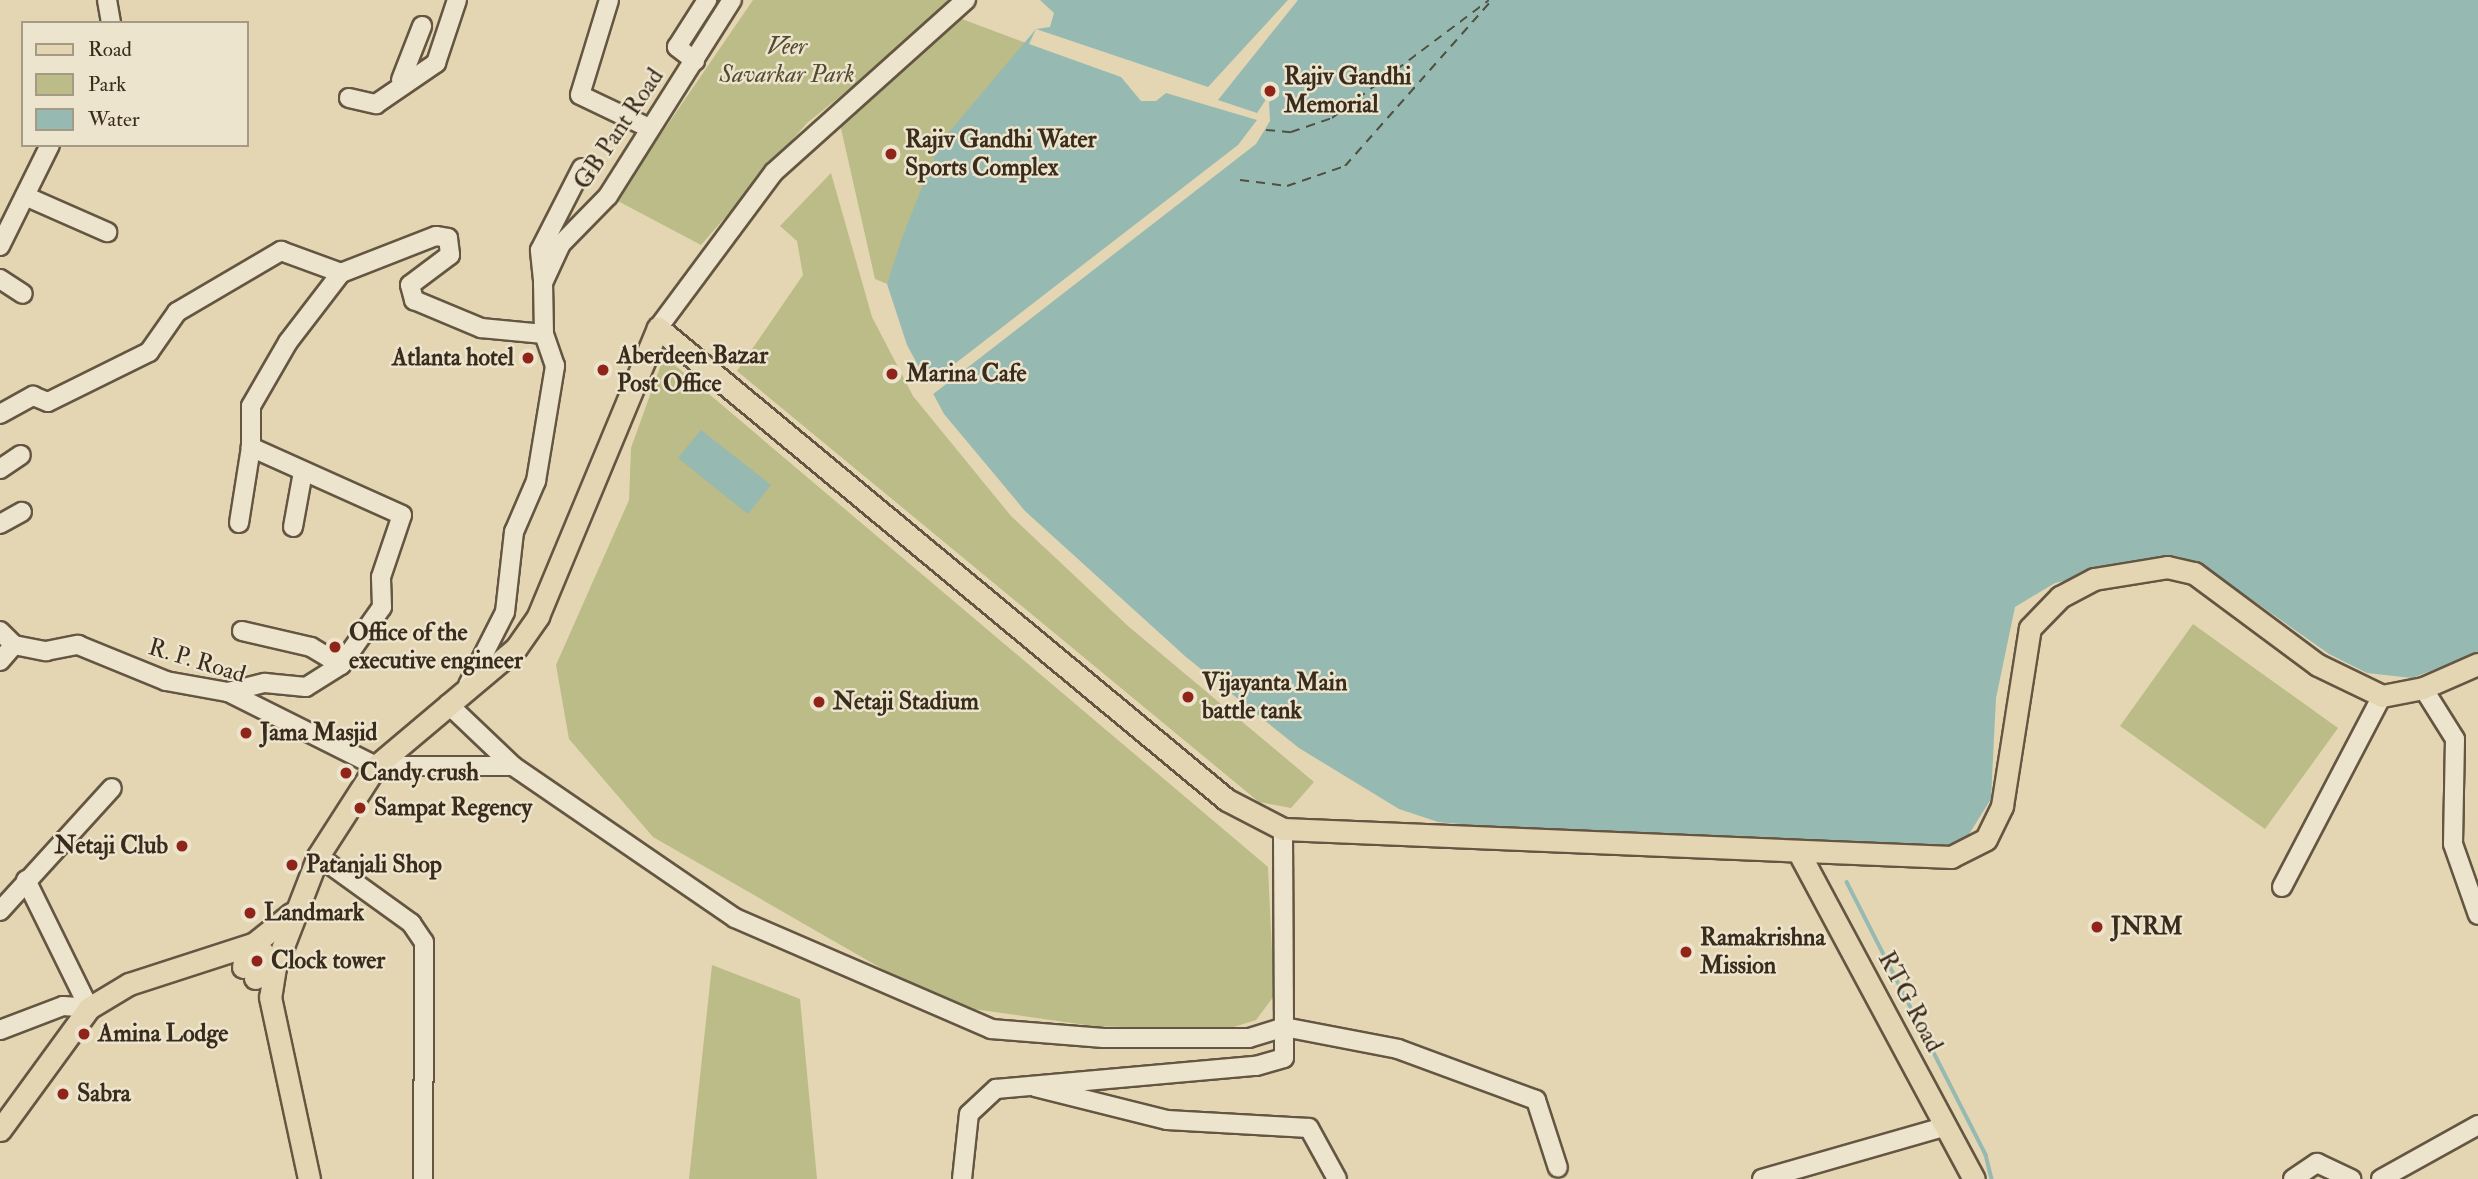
<!DOCTYPE html>
<style>
body{margin:0}
#map{position:relative;width:2478px;height:1179px;overflow:hidden;background:#e4d6b2;font-family:"IM FELL Double Pica",serif}
div>[style]{position:absolute}
.green>*{inset:0;background:#bbbc87}
.water>*{inset:0;background:#96b9b1}
.pier>*{inset:0;background:#e4d6b2}
.stream>*{height:3.5px;margin:-1.75px;padding:0 1.75px;transform-origin:1.75px;border-radius:1.75px;background:#96b9b1}
.ferry>*{height:2px;margin-top:-1px;transform-origin:0;background:repeating-linear-gradient(90deg,#514f41 0 9px,transparent 0 16px)}
.roads{filter:drop-shadow(2px 0 #645642) drop-shadow(-2px 0 #645642) drop-shadow(0 2px #645642) drop-shadow(0 -2px #645642)}
.minor>*{height:18px;margin:-9px;padding:0 9px;transform-origin:9px;border-radius:9px;background:#ede4cd}
.major>*{height:21px;margin:-10.5px;padding:0 10.5px;transform-origin:10.5px;border-radius:10.5px;background:#e4d6b2}
.dots>*{width:19px;height:19px;translate:-50% -50%;box-sizing:border-box;border:4px solid #ede4cd;border-radius:50%}
span{translate:-50% -50%;white-space:nowrap;text-align:center;line-height:1.15;-webkit-text-stroke:5px #ede4cd;paint-order:stroke}
.park-label{font-size:24px;color:#544931;font-style:italic}
.poi-label{font-size:24px;color:#3a2c1c;font-weight:700}
.left{translate:0 -50%;text-align:left}
.right{translate:-100% -50%;text-align:right}
.street-label{font-size:24px;color:#3a2c1c}
.legend{position:absolute;left:21px;top:21px;width:228px;height:126px;box-sizing:border-box;background:#ede4cd;border:2px solid #a59a86;margin:0;padding:9px 12px;list-style:none;font-size:21px;color:#3a2c1c}
.legend li{display:flex;align-items:center;gap:14px;height:35px}
.legend b{width:35px;border:2px solid #a59a86}
</style>
<div id="map">
<div class="green">
<i style="clip-path:polygon(753px 0,948px 0,927px 27px,807px 123px,701px 245px,616px 200px)"></i>
<i style="clip-path:polygon(962px 19px,1029px 44px,939px 144px,887px 284px,875px 279px,840px 124px)"></i>
<i style="clip-path:polygon(831px 173px,872px 317px,913px 396px,1011px 516px,1128px 626px,1314px 782px,1291px 808px,1259px 802px,737px 371px,803px 275px,797px 241px,780px 226px)"></i>
<i style="clip-path:polygon(664px 356px,1268px 867px,1274px 996px,1256px 1020px,1224px 1030px,1093px 1026px,945px 1005px,653px 837px,569px 739px,556px 665px,629px 500px,631px 448px)"></i>
<i style="clip-path:polygon(2193px 624px,2338px 728px,2265px 829px,2120px 726px)"></i>
<i style="clip-path:polygon(712px 965px,800px 999px,817px 1179px,689px 1179px)"></i>
</div>
<div class="water">
<i style="clip-path:polygon(1040px 0,2478px 0,2478px 653px,2412px 678px,2367px 673px,2329px 654px,2200px 563px,2172px 555px,2055px 583px,2015px 607px,1996px 698px,1991px 799px,1966px 839px,1949px 848px,1504px 828px,1438px 822px,1399px 809px,1299px 748px,1186px 657px,1025px 511px,944px 414px,907px 345px,887px 284px,902px 238px,939px 144px,1036px 29px,1050px 27px,1054px 13px)"></i>
<i style="clip-path:polygon(701px 430px,771px 485px,748px 514px,678px 458px)"></i>
</div>
<div class="pier">
<i style="clip-path:polygon(1288px 0,1298px 0,1218px 100px,1257px 113px,1265px 101px,1263px 85px,1278px 85px,1279px 96px,1269px 102px,1270px 121px,1256px 144px,932px 395px,926px 386px,1238px 145px,1257px 120px,1166px 93px,1156px 101px,1141px 101px,1121px 77px,1029px 44px,1036px 29px,1208px 87px)"></i>
</div>
<div class="stream">
<i style="left:1847px;top:882px;width:306px;rotate:63deg"></i>
<i style="left:1986px;top:1155px;width:25px;rotate:76deg"></i>
</div>
<div class="ferry">
<i style="left:1266px;top:130px;width:25px;rotate:5deg"></i>
<i style="left:1291px;top:132px;width:43px;rotate:-18.9deg"></i>
<i style="left:1332px;top:118px;width:196px;rotate:-36.9deg"></i>
<i style="left:1240px;top:180px;width:47px;rotate:7.3deg"></i>
<i style="left:1287px;top:186px;width:61px;rotate:-19deg"></i>
<i style="left:1345px;top:166px;width:222px;rotate:-48.5deg"></i>
</div>
<div class="roads">
<div class="minor">
<i style="left:107px;top:0;width:23px;rotate:80deg"></i>
<i style="left:609px;top:0;width:99px;rotate:107deg"></i>
<i style="left:580px;top:95px;width:74px;rotate:25.5deg"></i>
<i style="left:695px;top:61px;width:23px;rotate:-142deg"></i>
<i style="left:677px;top:47px;width:56px;rotate:-57.4deg"></i>
<i style="left:401px;top:80px;width:58px;rotate:-68.7deg"></i>
<i style="left:349px;top:98px;width:28px;rotate:13deg"></i>
<i style="left:376px;top:104px;width:73px;rotate:-34.3deg"></i>
<i style="left:436px;top:63px;width:66px;rotate:-71.6deg"></i>
<i style="left:25px;top:196px;width:90px;rotate:23.7deg"></i>
<i style="left:0;top:246px;width:113px;rotate:-63.7deg"></i>
<i style="left:0;top:279px;width:27px;rotate:33deg"></i>
<i style="left:543px;top:280px;width:30px;rotate:-96deg"></i>
<i style="left:540px;top:250px;width:92px;rotate:-62.9deg"></i>
<i style="left:658px;top:328px;width:194px;rotate:-53.4deg"></i>
<i style="left:774px;top:172px;width:258px;rotate:-41.9deg"></i>
<i style="left:0;top:414px;width:38px;rotate:-29deg"></i>
<i style="left:33px;top:396px;width:16px;rotate:22deg"></i>
<i style="left:48px;top:402px;width:113px;rotate:-26.3deg"></i>
<i style="left:149px;top:352px;width:49px;rotate:-55deg"></i>
<i style="left:177px;top:312px;width:121px;rotate:-30.4deg"></i>
<i style="left:281px;top:251px;width:64px;rotate:20.1deg"></i>
<i style="left:341px;top:273px;width:102px;rotate:-21.3deg"></i>
<i style="left:436px;top:236px;width:12px;rotate:9deg"></i>
<i style="left:448px;top:238px;width:17px;rotate:83deg"></i>
<i style="left:450px;top:255px;width:50px;rotate:143.1deg"></i>
<i style="left:410px;top:285px;width:16px;rotate:75deg"></i>
<i style="left:414px;top:300px;width:73px;rotate:22.7deg"></i>
<i style="left:481px;top:328px;width:63px;rotate:5.4deg"></i>
<i style="left:0;top:469px;width:25px;rotate:-34deg"></i>
<i style="left:239px;top:523px;width:77px;rotate:-81deg"></i>
<i style="left:0;top:524px;width:25px;rotate:-29deg"></i>
<i style="left:293px;top:527px;width:56px;rotate:-79.7deg"></i>
<i style="left:0;top:631px;width:20px;rotate:45deg"></i>
<i style="left:14px;top:645px;width:33px;rotate:11deg"></i>
<i style="left:46px;top:651px;width:33px;rotate:-11deg"></i>
<i style="left:78px;top:645px;width:95px;rotate:22.2deg"></i>
<i style="left:166px;top:681px;width:63px;rotate:10.1deg"></i>
<i style="left:228px;top:692px;width:165px;rotate:26.6deg"></i>
<i style="left:376px;top:766px;width:137px"></i>
<i style="left:242px;top:631px;width:71px;rotate:13.1deg"></i>
<i style="left:311px;top:647px;width:35px;rotate:31deg"></i>
<i style="left:0;top:661px;width:21px;rotate:-49deg"></i>
<i style="left:468px;top:685px;width:82px;rotate:-63.1deg"></i>
<i style="left:505px;top:612px;width:81px;rotate:-83.6deg"></i>
<i style="left:514px;top:532px;width:56px;rotate:-66.7deg"></i>
<i style="left:536px;top:481px;width:117px;rotate:-80.6deg"></i>
<i style="left:555px;top:366px;width:34px;rotate:-109deg"></i>
<i style="left:544px;top:334px;width:51px;rotate:-91.1deg"></i>
<i style="left:543px;top:283px;width:43px;rotate:-65.2deg"></i>
<i style="left:561px;top:244px;width:67px;rotate:-45.6deg"></i>
<i style="left:608px;top:196px;width:232px;rotate:-57.7deg"></i>
<i style="left:2423px;top:688px;width:60px;rotate:57.9deg"></i>
<i style="left:2455px;top:739px;width:105px;rotate:91.1deg"></i>
<i style="left:2453px;top:844px;width:75px;rotate:70.6deg"></i>
<i style="left:228px;top:692px;width:38px;rotate:-14deg"></i>
<i style="left:265px;top:683px;width:41px;rotate:5.6deg"></i>
<i style="left:306px;top:687px;width:41px;rotate:-32.2deg"></i>
<i style="left:341px;top:665px;width:71px;rotate:-54.7deg"></i>
<i style="left:382px;top:607px;width:30px;rotate:-92deg"></i>
<i style="left:381px;top:577px;width:65px;rotate:-71.3deg"></i>
<i style="left:402px;top:515px;width:166px;rotate:-155.8deg"></i>
<i style="left:251px;top:447px;width:41px;rotate:-90deg"></i>
<i style="left:251px;top:406px;width:74px;rotate:-60deg"></i>
<i style="left:288px;top:342px;width:87px;rotate:-52.5deg"></i>
<i style="left:448px;top:704px;width:90px;rotate:43.6deg"></i>
<i style="left:513px;top:766px;width:269px;rotate:34.4deg"></i>
<i style="left:735px;top:918px;width:279px;rotate:23.4deg"></i>
<i style="left:991px;top:1029px;width:113px;rotate:4.6deg"></i>
<i style="left:1104px;top:1038px;width:145px"></i>
<i style="left:1249px;top:1038px;width:37px;rotate:-17deg"></i>
<i style="left:1284px;top:1027px;width:198px;rotate:-90.3deg"></i>
<i style="left:318px;top:856px;width:115px;rotate:35.8deg"></i>
<i style="left:411px;top:923px;width:23px;rotate:56deg"></i>
<i style="left:424px;top:942px;width:237px;rotate:90.2deg"></i>
<i style="left:26px;top:880px;width:143px;rotate:63.8deg"></i>
<i style="left:2282px;top:887px;width:216px;rotate:-62.4deg"></i>
<i style="left:0;top:911px;width:166px;rotate:-47.7deg"></i>
<i style="left:0;top:1030px;width:67px;rotate:-20.9deg"></i>
<i style="left:63px;top:1006px;width:26px;rotate:4deg"></i>
<i style="left:1035px;top:1087px;width:136px;rotate:14deg"></i>
<i style="left:1167px;top:1120px;width:142px;rotate:3.2deg"></i>
<i style="left:1309px;top:1128px;width:58px;rotate:61.2deg"></i>
<i style="left:962px;top:1179px;width:65px;rotate:-83.9deg"></i>
<i style="left:969px;top:1114px;width:37px;rotate:-43deg"></i>
<i style="left:996px;top:1089px;width:261px;rotate:-5.1deg"></i>
<i style="left:1256px;top:1066px;width:29px;rotate:-16deg"></i>
<i style="left:1284px;top:1058px;width:31px;rotate:-90deg"></i>
<i style="left:1284px;top:1027px;width:116px;rotate:10.9deg"></i>
<i style="left:1398px;top:1049px;width:147px;rotate:20.3deg"></i>
<i style="left:1536px;top:1100px;width:71px;rotate:72.1deg"></i>
<i style="left:1762px;top:1179px;width:192px;rotate:-16deg"></i>
<i style="left:2293px;top:1179px;width:29px;rotate:-34deg"></i>
<i style="left:2317px;top:1163px;width:38px;rotate:25deg"></i>
<i style="left:2381px;top:1179px;width:111px;rotate:-29.1deg"></i>
</div>
<div class="major">
<i style="left:1798px;top:851px;width:372px;rotate:61.8deg"></i>
<i style="left:243px;top:967px;width:17px;rotate:-80deg"></i>
<i style="left:246px;top:950px;width:58px;rotate:-38.7deg"></i>
<i style="left:255px;top:978px;width:23px;rotate:-29deg"></i>
<i style="left:275px;top:967px;width:119px;rotate:-68.8deg"></i>
<i style="left:318px;top:856px;width:107px;rotate:-57.2deg"></i>
<i style="left:376px;top:766px;width:183px;rotate:-40.1deg"></i>
<i style="left:516px;top:648px;width:39px;rotate:-55deg"></i>
<i style="left:538px;top:616px;width:312px;rotate:-67.4deg"></i>
<i style="left:658px;top:328px;width:739px;rotate:39.68deg"></i>
<i style="left:1227px;top:800px;width:63px;rotate:27.4deg"></i>
<i style="left:1283px;top:829px;width:669px;rotate:2.4deg"></i>
<i style="left:1951px;top:857px;width:39px;rotate:-27deg"></i>
<i style="left:1986px;top:839px;width:37px;rotate:-64deg"></i>
<i style="left:2002px;top:806px;width:180px;rotate:-81.1deg"></i>
<i style="left:2030px;top:628px;width:43px;rotate:-45.9deg"></i>
<i style="left:2060px;top:597px;width:38px;rotate:-28deg"></i>
<i style="left:2094px;top:579px;width:74px;rotate:-9.3deg"></i>
<i style="left:2167px;top:567px;width:28px;rotate:13deg"></i>
<i style="left:2194px;top:573px;width:154px;rotate:36.6deg"></i>
<i style="left:2318px;top:665px;width:71px;rotate:25.8deg"></i>
<i style="left:2382px;top:696px;width:42px;rotate:-11deg"></i>
<i style="left:2423px;top:688px;width:60px;rotate:-23.6deg"></i>
<i style="left:0;top:1130px;width:151px;rotate:-53.9deg"></i>
<i style="left:89px;top:1008px;width:47px;rotate:-31deg"></i>
<i style="left:129px;top:984px;width:133px;rotate:-18deg"></i>
<i style="left:255px;top:943px;width:31px;rotate:50deg"></i>
<i style="left:275px;top:967px;width:30px;rotate:99deg"></i>
<i style="left:270px;top:997px;width:186px;rotate:77.9deg"></i>
</div>
</div>
<div class="dots">
<i style="left:1270px;top:91px;background:#8f2418"></i>
<i style="left:891px;top:154px;background:#8f2418"></i>
<i style="left:528px;top:358px;background:#8f2418"></i>
<i style="left:603px;top:370px;background:#8f2418"></i>
<i style="left:892px;top:374px;background:#8f2418"></i>
<i style="left:335px;top:647px;background:#8f2418"></i>
<i style="left:1188px;top:697px;background:#8f2418"></i>
<i style="left:819px;top:702px;background:#8f2418"></i>
<i style="left:246px;top:733px;background:#8f2418"></i>
<i style="left:346px;top:773px;background:#8f2418"></i>
<i style="left:360px;top:808px;background:#8f2418"></i>
<i style="left:182px;top:846px;background:#8f2418"></i>
<i style="left:292px;top:865px;background:#8f2418"></i>
<i style="left:250px;top:913px;background:#8f2418"></i>
<i style="left:2097px;top:927px;background:#8f2418"></i>
<i style="left:1686px;top:952px;background:#8f2418"></i>
<i style="left:257px;top:961px;background:#8f2418"></i>
<i style="left:84px;top:1034px;background:#8f2418"></i>
<i style="left:63px;top:1094px;background:#8f2418"></i>
</div>
<div class="park-label">
<span style="left:787px;top:61px">Veer<br>Savarkar Park</span>
</div>
<div class="poi-label">
<span class="left" style="left:1284px;top:91px">Rajiv Gandhi<br>Memorial</span>
<span class="left" style="left:905px;top:154px">Rajiv Gandhi Water<br>Sports Complex</span>
<span class="left" style="left:617px;top:370px">Aberdeen Bazar<br>Post Office</span>
<span class="right" style="left:514px;top:358px">Atlanta hotel</span>
<span class="left" style="left:906px;top:374px">Marina Cafe</span>
<span class="left" style="left:349px;top:647px">Office of the<br>executive engineer</span>
<span class="left" style="left:1202px;top:697px">Vijayanta Main<br>battle tank</span>
<span class="left" style="left:833px;top:702px">Netaji Stadium</span>
<span class="left" style="left:260px;top:733px">Jama Masjid</span>
<span class="left" style="left:360px;top:773px">Candy crush</span>
<span class="left" style="left:374px;top:808px">Sampat Regency</span>
<span class="right" style="left:168px;top:846px">Netaji Club</span>
<span class="left" style="left:306px;top:865px">Patanjali Shop</span>
<span class="left" style="left:264px;top:913px">Landmark</span>
<span class="left" style="left:2111px;top:927px">JNRM</span>
<span class="left" style="left:1700px;top:952px">Ramakrishna<br>Mission</span>
<span class="left" style="left:271px;top:961px">Clock tower</span>
<span class="left" style="left:98px;top:1034px">Amina Lodge</span>
<span class="left" style="left:77px;top:1094px">Sabra</span>
</div>
<div class="street-label">
<span style="left:619px;top:129px;rotate:-56deg">GB Pant Road</span>
<span style="left:197px;top:661px;rotate:17deg">R. P. Road</span>
<span style="left:1910px;top:1002px;rotate:62deg">RTG Road</span>
</div>
<ul class="legend">
<li><b style="height:9px;background:#e4d6b2"></b>Road</li>
<li><b style="height:19px;background:#bbbc87"></b>Park</li>
<li><b style="height:19px;background:#96b9b1"></b>Water</li>
</ul>
</div>
